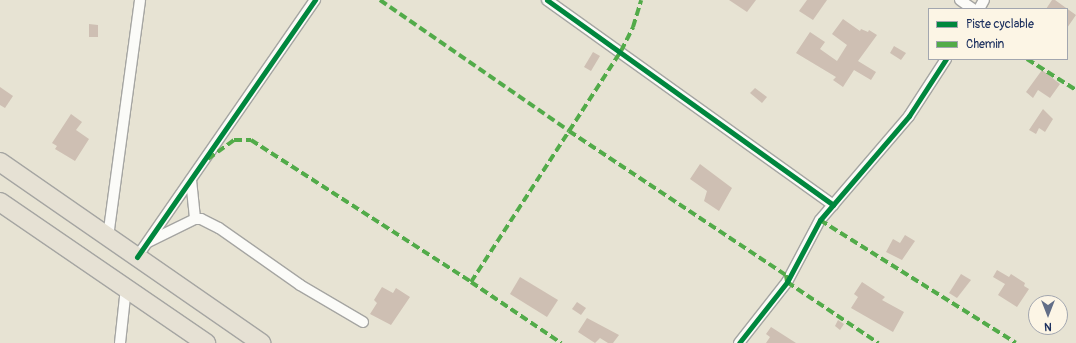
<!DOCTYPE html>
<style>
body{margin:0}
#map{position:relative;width:1076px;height:343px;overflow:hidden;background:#e7e3d3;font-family:Pangolin,sans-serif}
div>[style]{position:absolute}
.building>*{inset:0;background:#cebfb3}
.roads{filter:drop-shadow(1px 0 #a5a5a2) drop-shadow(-1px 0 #a5a5a2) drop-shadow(0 1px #a5a5a2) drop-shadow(0 -1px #a5a5a2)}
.street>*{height:10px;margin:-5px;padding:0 5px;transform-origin:5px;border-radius:5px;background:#fbfbf8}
.highway>*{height:18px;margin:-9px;padding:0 9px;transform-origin:9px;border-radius:9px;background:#e6e1d4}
.quiet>*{height:4px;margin-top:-2px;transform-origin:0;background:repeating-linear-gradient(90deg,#52ab49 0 8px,transparent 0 12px)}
.cycleway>*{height:5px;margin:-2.5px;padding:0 2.5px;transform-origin:2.5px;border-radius:2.5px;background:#00873e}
span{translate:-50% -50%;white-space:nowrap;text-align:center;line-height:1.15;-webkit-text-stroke:3px #fcf5e5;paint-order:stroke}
.legend{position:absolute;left:928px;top:8px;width:140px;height:52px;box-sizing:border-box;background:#fcf5e5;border:1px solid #a2a6af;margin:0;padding:5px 7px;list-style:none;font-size:12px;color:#1b2f5e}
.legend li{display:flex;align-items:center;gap:8px;height:20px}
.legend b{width:20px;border:1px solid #a2a6af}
.north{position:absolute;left:1028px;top:295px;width:40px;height:40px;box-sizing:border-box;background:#fcf5e5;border:1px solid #a2a6af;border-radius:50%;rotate:180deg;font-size:11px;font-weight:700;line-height:16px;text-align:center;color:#1b2f5e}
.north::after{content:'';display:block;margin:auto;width:14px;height:18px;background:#626e87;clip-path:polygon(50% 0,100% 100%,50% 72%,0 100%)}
</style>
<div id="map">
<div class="building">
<i style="clip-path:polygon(729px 0,756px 0,747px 12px)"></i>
<i style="clip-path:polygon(807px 0,827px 0,813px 20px,799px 11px)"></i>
<i style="clip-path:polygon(1052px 0,1055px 0,1076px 15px,1067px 28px,1067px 9px,1046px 9px)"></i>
<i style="clip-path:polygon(843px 19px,860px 31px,861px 29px,868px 32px,869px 30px,877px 35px,858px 61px,876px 72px,871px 80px,854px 70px,843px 87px,833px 80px,836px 77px,796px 53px,810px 32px,825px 42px,820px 49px,837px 61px,847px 45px,832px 34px)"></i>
<i style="clip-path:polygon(89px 24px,98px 25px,98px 37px,89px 37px)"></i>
<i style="clip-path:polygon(894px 46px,906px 53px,901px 60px,890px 53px)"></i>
<i style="clip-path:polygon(593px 52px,600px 56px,591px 71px,584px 67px)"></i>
<i style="clip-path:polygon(1042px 70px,1060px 84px,1050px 98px,1038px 90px,1033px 98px,1026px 92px)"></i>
<i style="clip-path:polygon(0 87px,13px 96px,5px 108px,0 105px)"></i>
<i style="clip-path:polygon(755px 88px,767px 97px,762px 103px,750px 93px)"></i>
<i style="clip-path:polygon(1043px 109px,1053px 119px,1045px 132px,1039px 128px,1036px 134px,1029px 130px)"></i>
<i style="clip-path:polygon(71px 114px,82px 122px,76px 130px,89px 139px,75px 161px,55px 149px,57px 146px,52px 143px)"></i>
<i style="clip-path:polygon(700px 164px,732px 188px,719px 211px,704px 201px,707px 191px,690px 179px)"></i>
<i style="clip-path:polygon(905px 235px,915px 241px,902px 260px,886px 252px,893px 239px,900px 243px)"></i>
<i style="clip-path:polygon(997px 270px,1009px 277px,1011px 274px,1025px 283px,1024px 286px,1029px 289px,1017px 307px,998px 295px,1005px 284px,993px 277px)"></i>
<i style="clip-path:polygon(961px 274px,971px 280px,957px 298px,949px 293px)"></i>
<i style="clip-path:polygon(520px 277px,558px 300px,547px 317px,510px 294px)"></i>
<i style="clip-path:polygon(862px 282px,885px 297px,882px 300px,904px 312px,893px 332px,851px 308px,858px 297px,854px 294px)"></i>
<i style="clip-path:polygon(382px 287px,393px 293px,396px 288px,410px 297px,391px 325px,370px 314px,377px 303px,374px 300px)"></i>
<i style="clip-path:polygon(577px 302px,586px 308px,581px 315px,572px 309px)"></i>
<i style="clip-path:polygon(587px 318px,619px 335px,613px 343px,608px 343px,600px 338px,595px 343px,578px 332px)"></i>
<i style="clip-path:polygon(838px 320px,844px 324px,840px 330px,835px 326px)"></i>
<i style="clip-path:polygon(771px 327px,796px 343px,766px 343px,770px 337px,766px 334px)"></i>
</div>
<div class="roads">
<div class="street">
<i style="left:547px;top:0;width:352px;rotate:35.6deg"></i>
<i style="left:960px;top:0;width:16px;rotate:35deg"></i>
<i style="left:979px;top:9px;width:10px;rotate:-61deg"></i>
<i style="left:191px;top:180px;width:39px;rotate:84deg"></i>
<i style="left:108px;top:237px;width:239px;rotate:-82.3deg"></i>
<i style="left:148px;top:242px;width:52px;rotate:-26.1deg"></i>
<i style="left:195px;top:219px;width:6px"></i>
<i style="left:201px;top:219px;width:20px;rotate:27deg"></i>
<i style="left:219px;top:228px;width:99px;rotate:35.1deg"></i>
<i style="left:300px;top:285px;width:73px;rotate:30.4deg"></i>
<i style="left:137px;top:257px;width:313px;rotate:-55.3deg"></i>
<i style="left:120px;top:343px;width:55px;rotate:-83.8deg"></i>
<i style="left:739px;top:343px;width:78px;rotate:-51.8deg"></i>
<i style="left:787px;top:282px;width:70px;rotate:-62deg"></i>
<i style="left:820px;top:220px;width:137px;rotate:-49.4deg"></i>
<i style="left:909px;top:116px;width:68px;rotate:-57deg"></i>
</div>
<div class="highway">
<i style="left:0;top:162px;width:318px;rotate:34.7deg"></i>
<i style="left:0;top:202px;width:250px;rotate:34.4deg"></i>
</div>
</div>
<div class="quiet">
<i style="left:380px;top:0;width:230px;rotate:34.7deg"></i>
<i style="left:569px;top:131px;width:260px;rotate:33.6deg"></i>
<i style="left:786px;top:275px;width:7px;rotate:82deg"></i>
<i style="left:787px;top:282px;width:110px;rotate:33.8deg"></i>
<i style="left:1027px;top:59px;width:58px;rotate:32.3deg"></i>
<i style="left:208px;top:159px;width:32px;rotate:-36deg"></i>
<i style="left:234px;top:140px;width:17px"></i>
<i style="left:251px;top:140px;width:262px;rotate:32.8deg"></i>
<i style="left:471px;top:282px;width:109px;rotate:34.1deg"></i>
<i style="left:820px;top:220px;width:231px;rotate:32.1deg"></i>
<i style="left:471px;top:282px;width:275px;rotate:-57deg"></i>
<i style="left:621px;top:51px;width:27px;rotate:-63deg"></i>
<i style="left:633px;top:27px;width:28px;rotate:-73deg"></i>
</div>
<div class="cycleway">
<i style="left:547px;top:0;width:352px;rotate:35.6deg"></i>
<i style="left:137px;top:257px;width:313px;rotate:-55.3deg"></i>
<i style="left:739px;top:343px;width:78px;rotate:-51.8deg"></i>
<i style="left:787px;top:282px;width:70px;rotate:-62deg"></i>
<i style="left:820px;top:220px;width:137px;rotate:-49.4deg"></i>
<i style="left:909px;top:116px;width:68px;rotate:-57deg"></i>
</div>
<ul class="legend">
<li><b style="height:5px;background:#00873e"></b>Piste cyclable</li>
<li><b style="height:5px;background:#52ab49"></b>Chemin</li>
</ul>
<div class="north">N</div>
</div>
